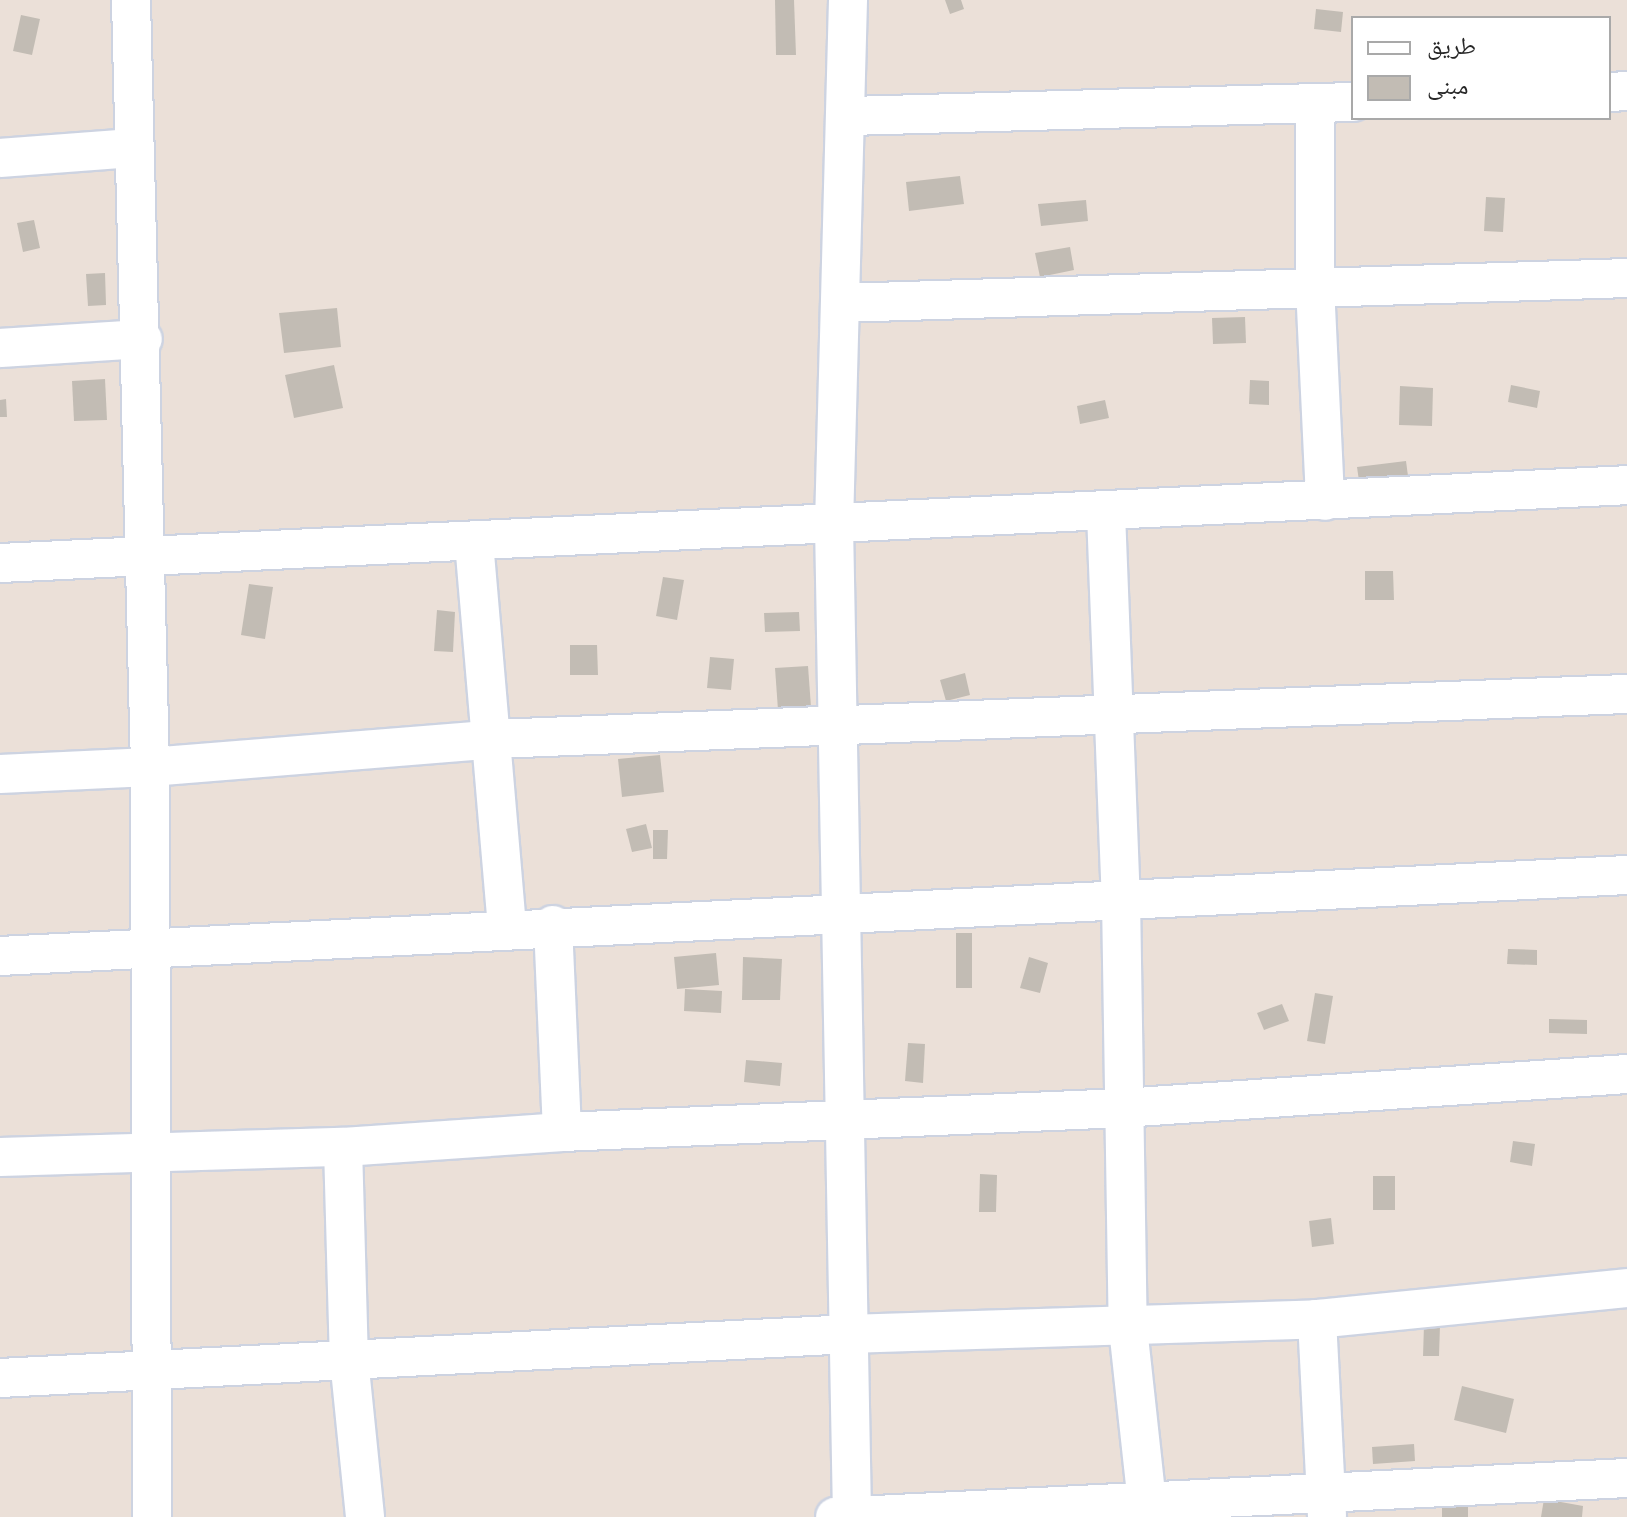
<!DOCTYPE html>
<meta charset="utf-8">
<style>
body{margin:0}
#map{position:relative;width:1627px;height:1517px;overflow:hidden;background:#ebe0d8;font-family:Figtree,"Noto Naskh Arabic",sans-serif}
div>[style]{position:absolute}
.building>*{inset:0;background:#c2bcb4}
.roads{filter:drop-shadow(2px 0 #cdd3e1) drop-shadow(-2px 0 #cdd3e1) drop-shadow(0 2px #cdd3e1) drop-shadow(0 -2px #cdd3e1)}
.street>*{height:38px;margin:-19px;padding:0 19px;transform-origin:19px;border-radius:19px;background:#fff}
span{translate:-50% -50%;white-space:nowrap;text-align:center;line-height:1.15;-webkit-text-stroke:6px #fff;paint-order:stroke}
.legend{position:absolute;left:1351px;top:16px;width:260px;height:104px;box-sizing:border-box;background:#fff;border:2px solid #a9a9a9;margin:0;padding:10px 14px;list-style:none;font-size:24px;color:#272727}
.legend li{display:flex;align-items:center;gap:16px;height:40px}
.legend b{width:40px;border:2px solid #a9a9a9}
</style>
<div id="map">
<div class="building">
<i style="clip-path:polygon(775px 0,794px 0,796px 55px,776px 55px)"></i>
<i style="clip-path:polygon(945px 0,961px 0,964px 9px,950px 14px)"></i>
<i style="clip-path:polygon(1316px 9px,1343px 12px,1341px 32px,1314px 29px)"></i>
<i style="clip-path:polygon(21px 15px,40px 19px,32px 55px,13px 51px)"></i>
<i style="clip-path:polygon(960px 176px,964px 204px,909px 211px,906px 182px)"></i>
<i style="clip-path:polygon(1486px 197px,1505px 198px,1503px 232px,1484px 231px)"></i>
<i style="clip-path:polygon(1086px 200px,1088px 221px,1041px 226px,1038px 204px)"></i>
<i style="clip-path:polygon(34px 220px,40px 248px,23px 252px,17px 223px)"></i>
<i style="clip-path:polygon(1070px 247px,1074px 270px,1040px 277px,1035px 253px)"></i>
<i style="clip-path:polygon(105px 273px,106px 305px,88px 306px,86px 274px)"></i>
<i style="clip-path:polygon(337px 308px,341px 347px,284px 353px,279px 313px)"></i>
<i style="clip-path:polygon(1245px 317px,1246px 343px,1213px 344px,1212px 318px)"></i>
<i style="clip-path:polygon(334px 365px,343px 408px,294px 418px,285px 375px)"></i>
<i style="clip-path:polygon(105px 379px,107px 420px,74px 421px,72px 381px)"></i>
<i style="clip-path:polygon(1250px 380px,1269px 381px,1269px 405px,1249px 404px)"></i>
<i style="clip-path:polygon(1511px 385px,1540px 391px,1537px 408px,1508px 402px)"></i>
<i style="clip-path:polygon(1400px 386px,1433px 388px,1432px 426px,1399px 425px)"></i>
<i style="clip-path:polygon(6px 399px,7px 417px,0 417px,0 400px)"></i>
<i style="clip-path:polygon(1105px 400px,1109px 418px,1080px 424px,1077px 406px)"></i>
<i style="clip-path:polygon(1406px 461px,1408px 476px,1359px 481px,1357px 467px)"></i>
<i style="clip-path:polygon(1365px 571px,1393px 571px,1394px 600px,1365px 600px)"></i>
<i style="clip-path:polygon(663px 577px,684px 580px,677px 620px,656px 616px)"></i>
<i style="clip-path:polygon(249px 584px,273px 587px,265px 639px,241px 635px)"></i>
<i style="clip-path:polygon(437px 610px,455px 612px,453px 652px,434px 651px)"></i>
<i style="clip-path:polygon(799px 612px,800px 631px,765px 632px,764px 613px)"></i>
<i style="clip-path:polygon(570px 645px,597px 645px,598px 675px,570px 675px)"></i>
<i style="clip-path:polygon(710px 657px,734px 659px,731px 690px,707px 688px)"></i>
<i style="clip-path:polygon(808px 666px,811px 707px,778px 710px,775px 668px)"></i>
<i style="clip-path:polygon(965px 673px,970px 695px,946px 701px,940px 680px)"></i>
<i style="clip-path:polygon(660px 755px,664px 792px,622px 797px,618px 759px)"></i>
<i style="clip-path:polygon(646px 824px,652px 848px,632px 852px,626px 829px)"></i>
<i style="clip-path:polygon(653px 830px,668px 830px,667px 859px,653px 859px)"></i>
<i style="clip-path:polygon(956px 933px,972px 933px,972px 988px,956px 988px)"></i>
<i style="clip-path:polygon(1508px 949px,1537px 950px,1537px 965px,1507px 964px)"></i>
<i style="clip-path:polygon(716px 953px,719px 985px,677px 989px,674px 957px)"></i>
<i style="clip-path:polygon(743px 957px,782px 959px,780px 1000px,742px 1000px)"></i>
<i style="clip-path:polygon(1029px 957px,1048px 963px,1040px 993px,1020px 988px)"></i>
<i style="clip-path:polygon(685px 989px,722px 991px,721px 1013px,684px 1011px)"></i>
<i style="clip-path:polygon(1315px 993px,1333px 996px,1325px 1044px,1307px 1041px)"></i>
<i style="clip-path:polygon(1282px 1004px,1289px 1021px,1264px 1030px,1257px 1013px)"></i>
<i style="clip-path:polygon(1549px 1019px,1587px 1020px,1587px 1034px,1549px 1033px)"></i>
<i style="clip-path:polygon(908px 1043px,925px 1044px,923px 1083px,905px 1081px)"></i>
<i style="clip-path:polygon(746px 1060px,782px 1063px,780px 1086px,744px 1082px)"></i>
<i style="clip-path:polygon(1513px 1141px,1535px 1144px,1532px 1166px,1510px 1162px)"></i>
<i style="clip-path:polygon(980px 1174px,997px 1175px,996px 1212px,979px 1212px)"></i>
<i style="clip-path:polygon(1373px 1176px,1395px 1176px,1395px 1210px,1373px 1210px)"></i>
<i style="clip-path:polygon(1331px 1218px,1334px 1244px,1312px 1247px,1309px 1221px)"></i>
<i style="clip-path:polygon(1424px 1325px,1440px 1326px,1439px 1356px,1423px 1356px)"></i>
<i style="clip-path:polygon(1462px 1386px,1514px 1399px,1506px 1433px,1454px 1420px)"></i>
<i style="clip-path:polygon(1414px 1444px,1415px 1461px,1373px 1464px,1372px 1447px)"></i>
<i style="clip-path:polygon(1544px 1499px,1583px 1506px,1582px 1517px,1541px 1517px)"></i>
<i style="clip-path:polygon(1442px 1504px,1468px 1507px,1468px 1517px,1442px 1517px)"></i>
</div>
<div class="roads">
<div class="street">
<i style="left:131px;top:0;width:767px;rotate:88.58deg"></i>
<i style="left:150px;top:767px;width:750px;rotate:89.85deg"></i>
<i style="left:848px;top:0;width:524px;rotate:91.53deg"></i>
<i style="left:834px;top:524px;width:993px;rotate:88.96deg"></i>
<i style="left:1609px;top:92px;width:18px;rotate:-3deg"></i>
<i style="left:1315px;top:103px;width:183px;rotate:90deg"></i>
<i style="left:1315px;top:286px;width:215px;rotate:87.3deg"></i>
<i style="left:849px;top:116px;width:504px;rotate:-1.59deg"></i>
<i style="left:0;top:158px;width:134px;rotate:-4.3deg"></i>
<i style="left:842px;top:303px;width:785px;rotate:-1.82deg"></i>
<i style="left:0;top:348px;width:143px;rotate:-3.6deg"></i>
<i style="left:1106px;top:513px;width:385px;rotate:87.8deg"></i>
<i style="left:1121px;top:898px;width:430px;rotate:89.1deg"></i>
<i style="left:1128px;top:1328px;width:175px;rotate:83.8deg"></i>
<i style="left:474px;top:542px;width:386px;rotate:85.1deg"></i>
<i style="left:0;top:563px;width:1629px;rotate:-2.74deg"></i>
<i style="left:0;top:774px;width:150px;rotate:-2.7deg"></i>
<i style="left:150px;top:767px;width:346px;rotate:-4.6deg"></i>
<i style="left:495px;top:739px;width:1133px;rotate:-2.28deg"></i>
<i style="left:553px;top:925px;width:207px;rotate:87.5deg"></i>
<i style="left:0;top:956px;width:1629px;rotate:-2.85deg"></i>
<i style="left:343px;top:1147px;width:212px;rotate:88.4deg"></i>
<i style="left:349px;top:1359px;width:159px;rotate:84.2deg"></i>
<i style="left:0;top:1157px;width:343px;rotate:-1.7deg"></i>
<i style="left:343px;top:1147px;width:220px;rotate:-3.9deg"></i>
<i style="left:562px;top:1132px;width:561px;rotate:-2.45deg"></i>
<i style="left:1122px;top:1108px;width:506px;rotate:-3.85deg"></i>
<i style="left:1317px;top:1319px;width:197px;rotate:87.1deg"></i>
<i style="left:0;top:1378px;width:851px;rotate:-2.96deg"></i>
<i style="left:850px;top:1334px;width:467px;rotate:-1.8deg"></i>
<i style="left:1317px;top:1319px;width:312px;rotate:-5.7deg"></i>
<i style="left:835px;top:1517px;width:793px;rotate:-2.82deg"></i>
</div>
</div>
<ul class="legend">
<li><b style="height:10px;background:#fff"></b>طريق</li>
<li><b style="height:22px;background:#c2bcb4"></b>مبنى</li>
</ul>
</div>
